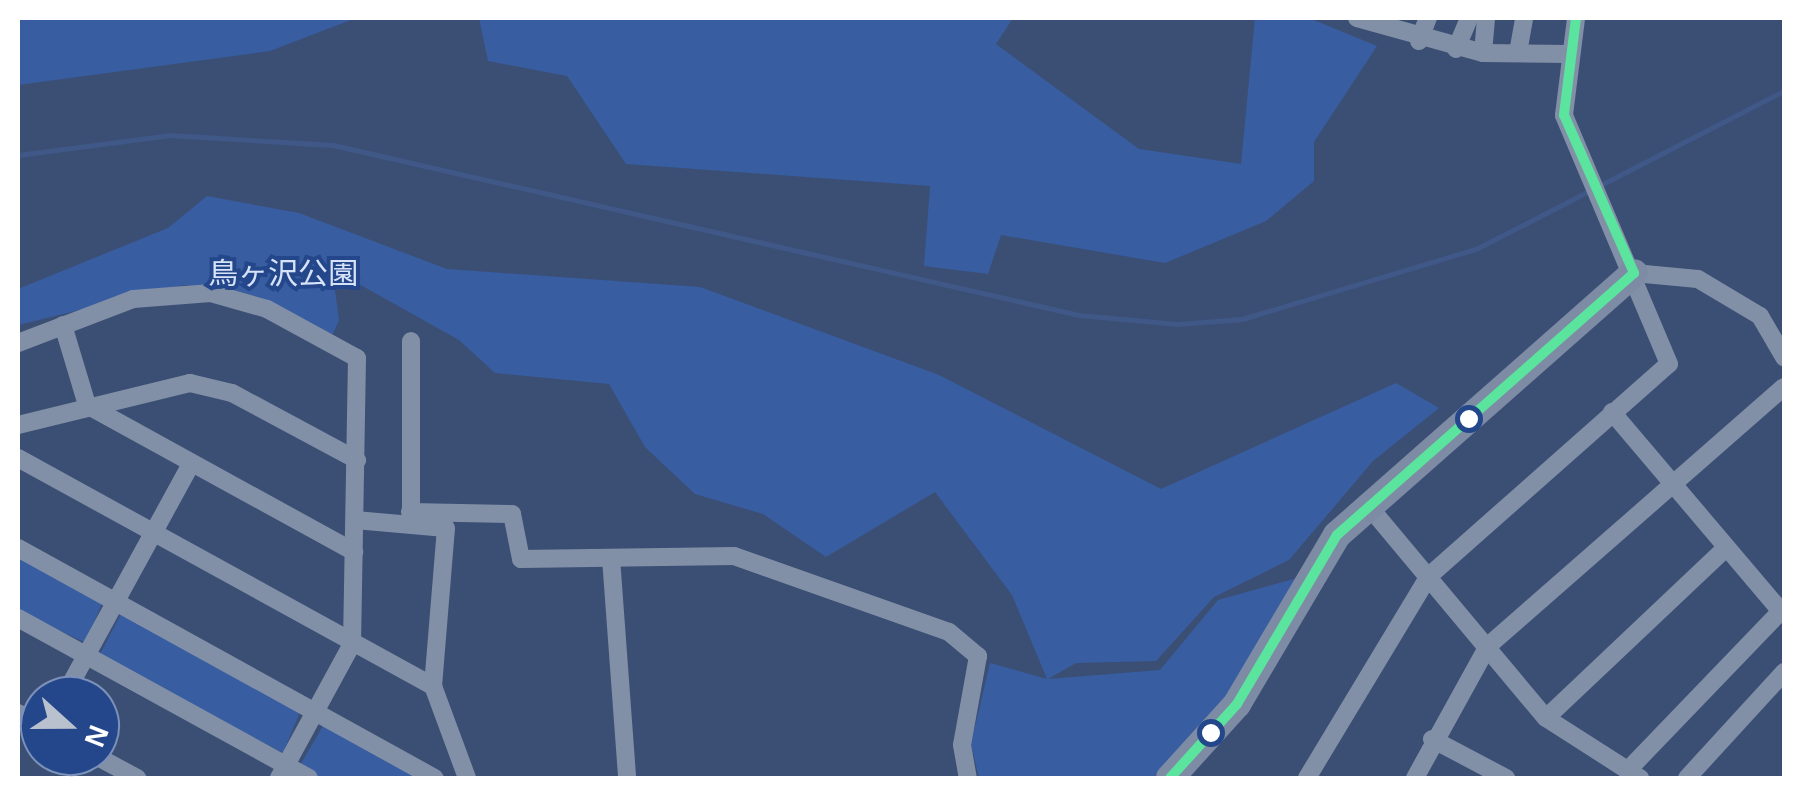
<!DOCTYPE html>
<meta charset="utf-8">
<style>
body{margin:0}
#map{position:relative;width:1802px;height:796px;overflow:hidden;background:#3b4f74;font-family:Helvetica,"Noto Sans JP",sans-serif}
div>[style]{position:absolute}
.green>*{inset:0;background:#385da1}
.stream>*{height:5px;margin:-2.5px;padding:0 2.5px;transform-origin:2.5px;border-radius:2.5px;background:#405888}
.street>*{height:18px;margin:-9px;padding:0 9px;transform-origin:9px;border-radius:9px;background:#8290a7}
.secondary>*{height:28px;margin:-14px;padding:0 14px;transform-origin:14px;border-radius:14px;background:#7d8ba4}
.bus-1>*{height:10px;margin:-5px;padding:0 5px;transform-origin:5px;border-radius:5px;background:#5ae49d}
.dots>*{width:28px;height:28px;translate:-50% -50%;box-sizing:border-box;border:5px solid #24478b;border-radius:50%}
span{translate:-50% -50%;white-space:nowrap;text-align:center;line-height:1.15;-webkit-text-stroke:8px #24478b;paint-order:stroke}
.park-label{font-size:30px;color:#d6e2f8}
.frame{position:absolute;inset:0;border:20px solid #fff;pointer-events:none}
.north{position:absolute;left:20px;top:676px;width:100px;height:100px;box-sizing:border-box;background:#24478b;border:2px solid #7c91b9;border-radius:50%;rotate:111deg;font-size:28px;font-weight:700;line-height:40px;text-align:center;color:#fff}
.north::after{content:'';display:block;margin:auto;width:35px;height:45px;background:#bac1ce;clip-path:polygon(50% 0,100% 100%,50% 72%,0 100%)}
</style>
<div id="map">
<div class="green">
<i style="clip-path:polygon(18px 18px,356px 18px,270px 51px,18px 85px)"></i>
<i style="clip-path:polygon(479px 18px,1013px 18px,996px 44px,1139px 149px,1241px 164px,1255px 18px,1309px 18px,1377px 46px,1314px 142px,1314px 181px,1266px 221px,1165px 263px,1001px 235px,988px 274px,924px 266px,930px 186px,626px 164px,567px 76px,488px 61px)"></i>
<i style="clip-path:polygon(207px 196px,299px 213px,447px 269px,700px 287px,939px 375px,1161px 489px,1396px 383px,1439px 408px,1373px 461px,1289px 560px,1214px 597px,1156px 661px,1076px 663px,1048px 679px,1160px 670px,1218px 600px,1301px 577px,1208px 729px,1153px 778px,979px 778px,971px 744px,990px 663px,1047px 679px,1012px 595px,935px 492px,826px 557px,763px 514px,695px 494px,645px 447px,609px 384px,495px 373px,459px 340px,332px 269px,339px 320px,332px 336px,223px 288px,184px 285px,18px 325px,18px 289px,168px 228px)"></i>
<i style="clip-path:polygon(18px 556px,102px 603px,86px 643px,18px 611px)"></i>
<i style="clip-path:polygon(122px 612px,300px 712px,283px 753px,99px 656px)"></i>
<i style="clip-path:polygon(324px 724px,424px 778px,320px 778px,299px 767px)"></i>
</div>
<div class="stream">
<i style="left:18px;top:155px;width:152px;rotate:-7.5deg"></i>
<i style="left:169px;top:135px;width:164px;rotate:3.5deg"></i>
<i style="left:333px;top:145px;width:765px;rotate:12.84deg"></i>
<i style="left:1079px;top:315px;width:99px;rotate:5.2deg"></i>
<i style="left:1178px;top:324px;width:64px;rotate:-4.5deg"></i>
<i style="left:1242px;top:319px;width:244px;rotate:-16.7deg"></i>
<i style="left:1476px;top:249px;width:346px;rotate:-27.2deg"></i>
</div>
<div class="street">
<i style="left:1357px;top:18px;width:131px;rotate:15.5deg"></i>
<i style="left:1483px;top:53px;width:85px;rotate:0.7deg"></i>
<i style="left:1419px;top:41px;width:25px;rotate:-69deg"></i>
<i style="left:1456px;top:49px;width:34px;rotate:-67deg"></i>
<i style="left:1483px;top:53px;width:35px;rotate:-85deg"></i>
<i style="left:1518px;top:53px;width:36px;rotate:-80deg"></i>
<i style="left:1634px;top:273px;width:64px;rotate:5.4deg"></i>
<i style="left:1698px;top:279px;width:72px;rotate:30.8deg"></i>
<i style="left:1760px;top:316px;width:48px;rotate:59.7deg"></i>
<i style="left:63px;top:325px;width:84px;rotate:73.3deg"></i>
<i style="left:87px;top:405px;width:305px;rotate:28.8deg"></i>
<i style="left:18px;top:343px;width:123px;rotate:-20.9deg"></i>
<i style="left:133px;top:299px;width:78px;rotate:-4.4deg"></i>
<i style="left:211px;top:293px;width:58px;rotate:15.9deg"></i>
<i style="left:267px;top:309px;width:102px;rotate:28.6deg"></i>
<i style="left:357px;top:358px;width:286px;rotate:91deg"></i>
<i style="left:352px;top:644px;width:153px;rotate:118.6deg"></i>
<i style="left:1612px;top:412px;width:261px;rotate:49.7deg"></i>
<i style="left:1781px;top:611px;width:222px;rotate:133.9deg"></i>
<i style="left:18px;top:425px;width:177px;rotate:-13.7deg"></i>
<i style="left:190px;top:383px;width:43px;rotate:13.4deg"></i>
<i style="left:232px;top:393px;width:142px;rotate:28.2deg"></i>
<i style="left:18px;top:458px;width:474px;rotate:28.8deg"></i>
<i style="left:1366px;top:503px;width:280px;rotate:50.1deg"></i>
<i style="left:1546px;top:718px;width:112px;rotate:32.6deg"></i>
<i style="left:410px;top:512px;width:102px;rotate:1.1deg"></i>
<i style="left:512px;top:514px;width:46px;rotate:78.7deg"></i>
<i style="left:521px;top:559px;width:213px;rotate:-0.8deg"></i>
<i style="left:734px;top:556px;width:228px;rotate:19.5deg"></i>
<i style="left:949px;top:632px;width:38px;rotate:40deg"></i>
<i style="left:978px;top:656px;width:90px;rotate:100.2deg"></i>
<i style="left:962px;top:745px;width:34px;rotate:80deg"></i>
<i style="left:355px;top:520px;width:91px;rotate:5deg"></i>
<i style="left:446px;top:528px;width:159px;rotate:94.7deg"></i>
<i style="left:433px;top:686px;width:98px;rotate:69.7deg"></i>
<i style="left:411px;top:521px;width:180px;rotate:-90deg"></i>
<i style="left:18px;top:548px;width:476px;rotate:28.9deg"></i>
<i style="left:611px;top:558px;width:221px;rotate:85.8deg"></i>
<i style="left:18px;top:618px;width:332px;rotate:28.8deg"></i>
<i style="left:64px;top:696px;width:264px;rotate:-61.3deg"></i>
<i style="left:18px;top:713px;width:25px;rotate:29deg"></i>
<i style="left:1546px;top:718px;width:248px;rotate:-43.4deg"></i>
<i style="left:1432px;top:739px;width:84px;rotate:27.8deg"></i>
<i style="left:96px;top:756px;width:47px;rotate:28.2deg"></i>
<i style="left:1307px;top:778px;width:236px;rotate:-58.9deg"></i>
<i style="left:1429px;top:576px;width:320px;rotate:-41.5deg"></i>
<i style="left:1669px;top:364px;width:270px;rotate:-112.9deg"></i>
<i style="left:1564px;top:115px;width:98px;rotate:-82.9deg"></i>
<i style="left:1415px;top:778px;width:151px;rotate:-61.1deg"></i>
<i style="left:1488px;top:646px;width:393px;rotate:-41.2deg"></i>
<i style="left:1687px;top:778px;width:144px;rotate:-47.5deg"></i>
</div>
<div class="secondary">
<i style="left:1170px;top:778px;width:100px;rotate:-47.8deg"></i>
<i style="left:1237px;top:704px;width:196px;rotate:-59.4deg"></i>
<i style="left:1337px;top:535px;width:396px;rotate:-41.4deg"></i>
</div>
<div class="bus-1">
<i style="left:1576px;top:18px;width:98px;rotate:97.1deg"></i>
<i style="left:1564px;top:115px;width:173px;rotate:66.1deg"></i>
<i style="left:1170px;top:778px;width:100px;rotate:-47.8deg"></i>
<i style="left:1237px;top:704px;width:196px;rotate:-59.4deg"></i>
<i style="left:1337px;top:535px;width:396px;rotate:-41.4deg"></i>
</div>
<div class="dots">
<i style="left:1469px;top:419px;background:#fff"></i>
<i style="left:1211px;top:733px;background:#fff"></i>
</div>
<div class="park-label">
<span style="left:283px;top:274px">鳥ヶ沢公園</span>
</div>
<div class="frame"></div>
<div class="north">N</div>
</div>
